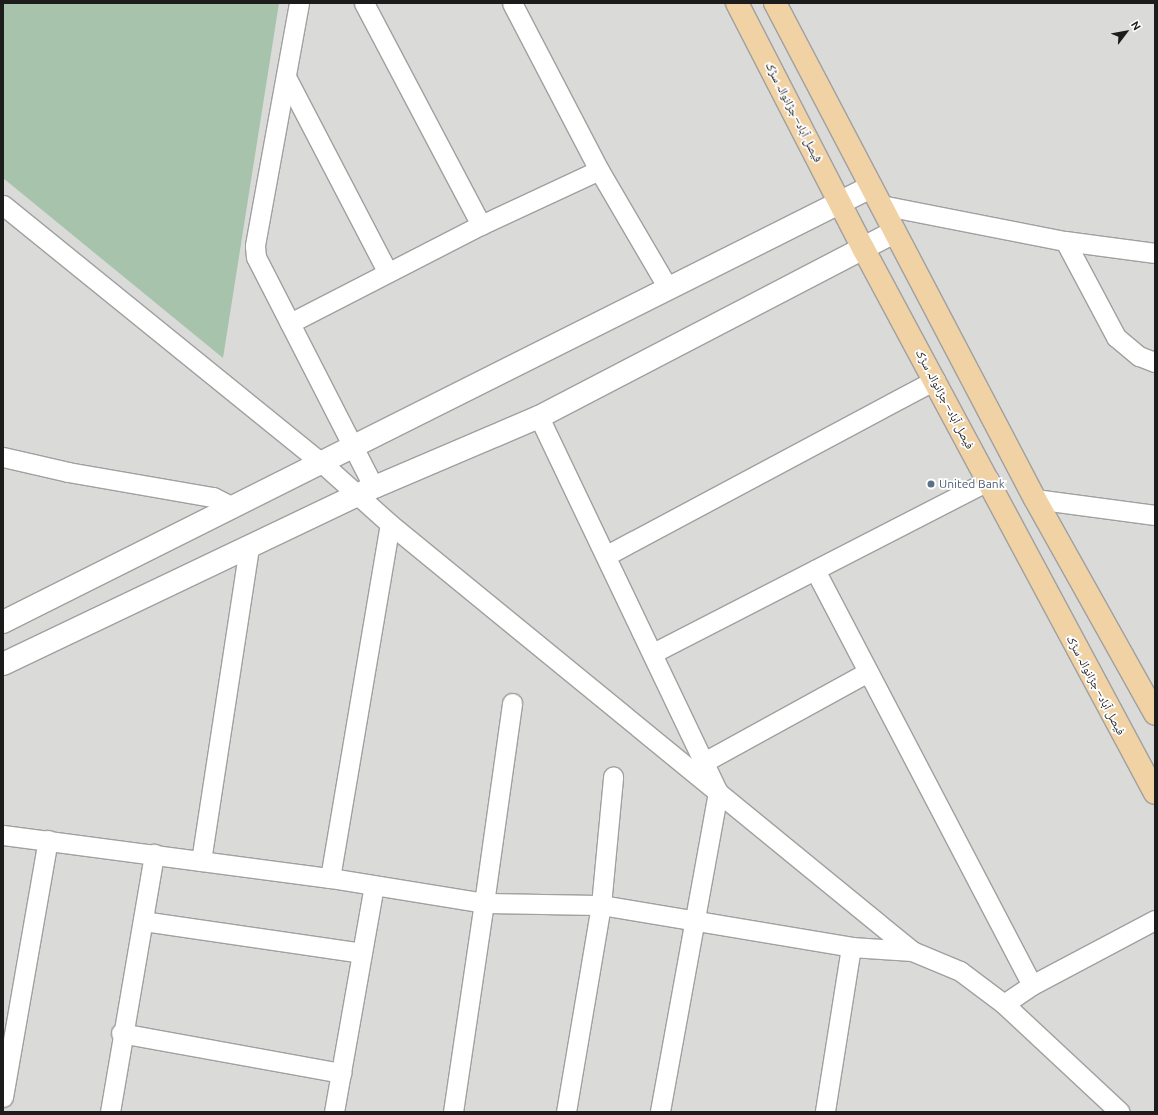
<!DOCTYPE html>
<meta charset="utf-8">
<style>
body{margin:0}
#map{position:relative;width:1158px;height:1115px;overflow:hidden;background:#eceae3;font-family:Ubuntu,"Noto Naskh Arabic",sans-serif}
div>[style]{position:absolute}
.residential>*{inset:0;background:#dadad9}
.cemetery>*{inset:0;background:#a7c3ac}
.roads{filter:drop-shadow(1px 0 #a0a0a0) drop-shadow(-1px 0 #a0a0a0) drop-shadow(0 1px #a0a0a0) drop-shadow(0 -1px #a0a0a0)}
.minor>*{height:19px;margin:-9.5px;padding:0 9.5px;transform-origin:9.5px;border-radius:9.5px;background:#fff}
.tertiary>*{height:22px;margin:-11px;padding:0 11px;transform-origin:11px;border-radius:11px;background:#fff}
.primary>*{height:22px;margin:-11px;padding:0 11px;transform-origin:11px;border-radius:11px;background:#f0d2a5}
.dots>*{width:11px;height:11px;translate:-50% -50%;box-sizing:border-box;border:2px solid #fff;border-radius:50%}
span{translate:-50% -50%;white-space:nowrap;text-align:center;line-height:1.15;-webkit-text-stroke:3.5px #fff;paint-order:stroke}
.street-label{font-size:12px;color:#1c1c1c}
.service-label{font-size:12px;color:#4e5e75}
.left{translate:0 -50%;text-align:left}
.frame{position:absolute;inset:0;border:4px solid #1c1c1c;pointer-events:none}
.north{position:absolute;left:1106px;top:12px;width:40px;height:40px;-webkit-text-stroke:3px #fff;paint-order:stroke;rotate:58deg;font-size:11px;font-weight:700;line-height:16px;text-align:center;color:#1c1c1c}
.north::after{content:'';display:block;margin:auto;width:14px;height:18px;background:#1c1c1c;clip-path:polygon(50% 0,100% 100%,50% 72%,0 100%)}
</style>
<div id="map">
<div class="residential">
<i style="clip-path:polygon(3px 3px,1155px 3px,1155px 1112px,3px 1112px)"></i>
</div>
<div class="cemetery">
<i style="clip-path:polygon(3px 3px,279px 3px,223px 358px,3px 178px)"></i>
</div>
<div class="roads">
<div class="minor">
<i style="left:299px;top:3px;width:247px;rotate:100.3deg"></i>
<i style="left:255px;top:246px;width:11px;rotate:85deg"></i>
<i style="left:256px;top:257px;width:250px;rotate:62.9deg"></i>
<i style="left:370px;top:480px;width:9px;rotate:41deg"></i>
<i style="left:512px;top:3px;width:188px;rotate:62.5deg"></i>
<i style="left:599px;top:170px;width:137px;rotate:59.7deg"></i>
<i style="left:286px;top:77px;width:219px;rotate:62.5deg"></i>
<i style="left:3px;top:205px;width:410px;rotate:39deg"></i>
<i style="left:322px;top:463px;width:91px;rotate:41.9deg"></i>
<i style="left:390px;top:524px;width:674px;rotate:39.28deg"></i>
<i style="left:912px;top:951px;width:52px;rotate:22.6deg"></i>
<i style="left:960px;top:971px;width:55px;rotate:36.9deg"></i>
<i style="left:1004px;top:1004px;width:158px;rotate:43deg"></i>
<i style="left:881px;top:205px;width:187px;rotate:11.1deg"></i>
<i style="left:1065px;top:241px;width:91px;rotate:7.6deg"></i>
<i style="left:481px;top:225px;width:130px;rotate:-25deg"></i>
<i style="left:1065px;top:241px;width:109px;rotate:62deg"></i>
<i style="left:1116px;top:337px;width:30px;rotate:40deg"></i>
<i style="left:1139px;top:356px;width:17px;rotate:21deg"></i>
<i style="left:290px;top:323px;width:215px;rotate:-27.2deg"></i>
<i style="left:481px;top:225px;width:251px;rotate:-117.8deg"></i>
<i style="left:539px;top:417px;width:416px;rotate:64.5deg"></i>
<i style="left:718px;top:792px;width:325px;rotate:100.3deg"></i>
<i style="left:3px;top:457px;width:67px;rotate:13deg"></i>
<i style="left:68px;top:472px;width:147px;rotate:9.8deg"></i>
<i style="left:213px;top:497px;width:22px;rotate:27deg"></i>
<i style="left:1035px;top:499px;width:121px;rotate:7.6deg"></i>
<i style="left:607px;top:555px;width:372px;rotate:-28.1deg"></i>
<i style="left:815px;top:570px;width:468px;rotate:62.4deg"></i>
<i style="left:1032px;top:985px;width:139px;rotate:-27.9deg"></i>
<i style="left:653px;top:653px;width:378px;rotate:-27.2deg"></i>
<i style="left:704px;top:762px;width:187px;rotate:-28.8deg"></i>
<i style="left:3px;top:835px;width:330px;rotate:7.5deg"></i>
<i style="left:330px;top:878px;width:359px;rotate:-80.4deg"></i>
<i style="left:201px;top:861px;width:318px;rotate:-81.3deg"></i>
<i style="left:330px;top:878px;width:156px;rotate:9.2deg"></i>
<i style="left:484px;top:903px;width:202px;rotate:-82deg"></i>
<i style="left:143px;top:921px;width:221px;rotate:8.3deg"></i>
<i style="left:851px;top:947px;width:61px;rotate:3.8deg"></i>
<i style="left:1004px;top:1004px;width:34px;rotate:-34deg"></i>
<i style="left:121px;top:1033px;width:224px;rotate:10.3deg"></i>
<i style="left:3px;top:1097px;width:261px;rotate:-80.1deg"></i>
<i style="left:110px;top:1112px;width:262px;rotate:-80.3deg"></i>
<i style="left:334px;top:1112px;width:230px;rotate:-80deg"></i>
<i style="left:453px;top:1112px;width:211px;rotate:-81.6deg"></i>
<i style="left:484px;top:903px;width:117px;rotate:1deg"></i>
<i style="left:601px;top:905px;width:129px;rotate:-84.6deg"></i>
<i style="left:566px;top:1112px;width:210px;rotate:-80.4deg"></i>
<i style="left:601px;top:905px;width:254px;rotate:9.5deg"></i>
<i style="left:851px;top:947px;width:167px;rotate:99deg"></i>
</div>
<div class="tertiary">
<i style="left:3px;top:622px;width:971px;rotate:-26.62deg"></i>
<i style="left:3px;top:664px;width:414px;rotate:-25.5deg"></i>
<i style="left:377px;top:486px;width:176px;rotate:-23.1deg"></i>
<i style="left:539px;top:417px;width:401px;rotate:-27.5deg"></i>
</div>
<div class="primary">
<i style="left:737px;top:3px;width:276px;rotate:62.8deg"></i>
<i style="left:863px;top:248px;width:618px;rotate:61.82deg"></i>
<i style="left:775px;top:3px;width:560px;rotate:62.34deg"></i>
<i style="left:1035px;top:499px;width:246px;rotate:60.8deg"></i>
</div>
</div>
<div class="dots">
<i style="left:931px;top:484px;background:#5c6f8a"></i>
</div>
<div class="street-label">
<span style="left:794px;top:112px;rotate:63deg">فیصل آباد– جڑانوالہ سڑک</span>
<span style="left:945px;top:399px;rotate:62deg">فیصل آباد– جڑانوالہ سڑک</span>
<span style="left:1096px;top:685px;rotate:62deg">فیصل آباد– جڑانوالہ سڑک</span>
</div>
<div class="service-label">
<span class="left" style="left:939px;top:484px">United Bank</span>
</div>
<div class="frame"></div>
<div class="north">N</div>
</div>
